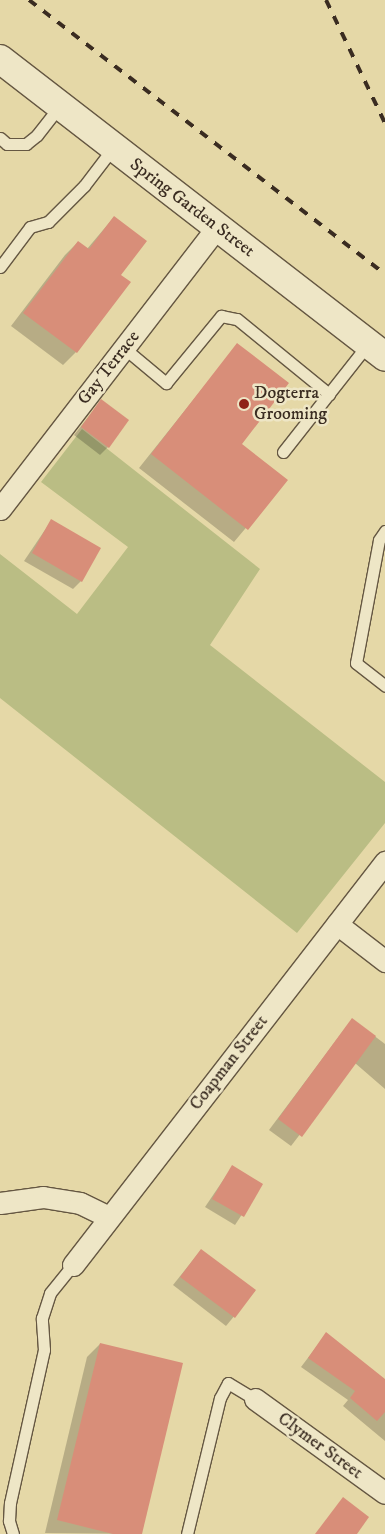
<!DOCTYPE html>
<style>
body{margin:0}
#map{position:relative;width:385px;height:1534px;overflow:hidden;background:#e5d8a7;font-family:"IM FELL DW Pica",serif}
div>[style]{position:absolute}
.green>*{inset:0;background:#babd84}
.shadow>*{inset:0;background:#0003}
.building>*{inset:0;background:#d88e79}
.roads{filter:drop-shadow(1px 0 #655742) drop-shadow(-1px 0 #655742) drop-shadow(0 1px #655742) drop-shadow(0 -1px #655742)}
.service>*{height:11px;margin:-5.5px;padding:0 5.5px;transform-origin:5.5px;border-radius:5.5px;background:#eee6c6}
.minor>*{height:21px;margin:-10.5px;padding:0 10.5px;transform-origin:10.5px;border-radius:10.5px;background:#eee6c6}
.secondary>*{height:28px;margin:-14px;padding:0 14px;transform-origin:14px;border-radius:14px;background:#eee6c6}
.rail>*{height:4px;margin-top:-2px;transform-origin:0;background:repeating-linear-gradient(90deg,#3a2c21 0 9px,transparent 0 18px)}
.dots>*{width:14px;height:14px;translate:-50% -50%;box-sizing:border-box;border:2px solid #eee6c6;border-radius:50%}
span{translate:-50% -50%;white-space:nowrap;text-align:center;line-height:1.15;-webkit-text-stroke:5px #eee6c6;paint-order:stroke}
.street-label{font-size:18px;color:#3a2c21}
.poi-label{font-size:18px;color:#3a2c21}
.left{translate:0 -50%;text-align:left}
</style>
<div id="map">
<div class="green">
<i style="clip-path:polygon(82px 429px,260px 569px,210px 645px,385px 782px,385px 823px,297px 933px,0 698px,0 554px,77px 614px,128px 547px,41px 482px)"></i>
</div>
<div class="shadow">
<i style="clip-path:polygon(114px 217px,120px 275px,76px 352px,63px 365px,11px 326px,65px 255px,78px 242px,87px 249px)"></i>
<i style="clip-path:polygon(237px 345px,240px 444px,286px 480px,234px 542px,139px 468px)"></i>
<i style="clip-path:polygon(101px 401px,108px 447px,100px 455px,74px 435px)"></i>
<i style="clip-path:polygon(51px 521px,81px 581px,73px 589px,24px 561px)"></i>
<i style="clip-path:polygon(352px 1019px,385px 1044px,385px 1089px,355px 1063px,291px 1146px,269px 1130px)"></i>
<i style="clip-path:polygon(232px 1167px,262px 1184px,235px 1225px,205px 1207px)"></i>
<i style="clip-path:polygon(201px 1250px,255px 1291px,226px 1326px,173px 1285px)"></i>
<i style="clip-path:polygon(326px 1334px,385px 1381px,385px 1441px,343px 1406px,348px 1400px,301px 1367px)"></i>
<i style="clip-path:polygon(100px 1344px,141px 1534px,45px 1533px,87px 1357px)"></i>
</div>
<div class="building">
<i style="clip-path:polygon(114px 216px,147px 241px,121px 275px,131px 282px,77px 353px,23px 313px,78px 241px,89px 249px)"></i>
<i style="clip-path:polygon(237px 343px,289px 383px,242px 444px,288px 480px,248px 530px,151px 454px)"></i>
<i style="clip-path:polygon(101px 399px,129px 420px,109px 448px,81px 427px)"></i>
<i style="clip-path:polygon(51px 519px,101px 548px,82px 582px,32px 553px)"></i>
<i style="clip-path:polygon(352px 1018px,376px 1036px,302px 1137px,278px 1119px)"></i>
<i style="clip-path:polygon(232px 1165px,263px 1184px,244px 1217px,212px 1199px)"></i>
<i style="clip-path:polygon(201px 1249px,256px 1290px,235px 1318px,180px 1277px)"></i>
<i style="clip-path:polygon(326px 1332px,385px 1379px,385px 1412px,377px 1421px,350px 1398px,355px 1391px,308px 1358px)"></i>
<i style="clip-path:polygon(100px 1343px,183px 1363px,142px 1534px,113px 1534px,57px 1520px)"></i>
<i style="clip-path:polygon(343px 1497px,369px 1517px,357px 1534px,315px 1534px)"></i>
</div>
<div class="roads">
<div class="service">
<i style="left:0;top:138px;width:9px;rotate:41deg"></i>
<i style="left:7px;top:144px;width:19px"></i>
<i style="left:26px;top:144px;width:14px;rotate:-39deg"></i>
<i style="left:37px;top:135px;width:37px;rotate:-52deg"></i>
<i style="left:0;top:267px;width:50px;rotate:-53.1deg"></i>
<i style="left:30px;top:227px;width:19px;rotate:-16deg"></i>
<i style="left:48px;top:222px;width:51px;rotate:-45deg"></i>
<i style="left:84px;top:186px;width:48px;rotate:-52.7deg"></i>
<i style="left:124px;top:348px;width:55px;rotate:39.8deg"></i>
<i style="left:166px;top:383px;width:87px;rotate:-50.6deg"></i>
<i style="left:221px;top:316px;width:16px;rotate:11deg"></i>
<i style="left:237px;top:319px;width:119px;rotate:39.2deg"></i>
<i style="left:283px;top:452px;width:137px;rotate:-51.8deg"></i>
<i style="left:385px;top:531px;width:11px;rotate:124deg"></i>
<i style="left:379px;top:540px;width:125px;rotate:100.6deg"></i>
<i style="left:356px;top:663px;width:37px;rotate:38deg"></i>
<i style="left:13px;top:1534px;width:14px;rotate:-107deg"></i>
<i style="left:9px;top:1521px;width:18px;rotate:-87deg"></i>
<i style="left:10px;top:1503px;width:157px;rotate:-77.5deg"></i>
<i style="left:44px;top:1350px;width:32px;rotate:-94deg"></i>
<i style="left:42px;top:1318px;width:26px;rotate:-72deg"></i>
<i style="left:50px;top:1293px;width:36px;rotate:-51deg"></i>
<i style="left:187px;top:1534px;width:140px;rotate:-76.4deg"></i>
<i style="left:220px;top:1398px;width:17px;rotate:-62deg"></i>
<i style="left:228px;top:1383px;width:31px;rotate:31deg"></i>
</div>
<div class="minor">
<i style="left:0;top:509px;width:356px;rotate:-52.4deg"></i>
<i style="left:337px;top:924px;width:61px;rotate:37.6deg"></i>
<i style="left:0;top:1203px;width:43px;rotate:-7.9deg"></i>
<i style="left:43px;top:1197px;width:37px;rotate:9deg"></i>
<i style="left:80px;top:1203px;width:32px;rotate:26deg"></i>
<i style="left:73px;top:1265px;width:510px;rotate:-52.25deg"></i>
<i style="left:255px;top:1399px;width:160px;rotate:35.9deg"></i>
</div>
<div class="secondary">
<i style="left:0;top:59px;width:487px;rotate:37.7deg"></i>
</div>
</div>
<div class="rail">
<i style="left:29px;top:0;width:449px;rotate:37.6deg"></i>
<i style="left:326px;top:0;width:136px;rotate:64.4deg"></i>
</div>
<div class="dots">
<i style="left:244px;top:404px;background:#8f2418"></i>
</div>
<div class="street-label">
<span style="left:192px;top:208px;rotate:37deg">Spring Garden Street</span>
<span style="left:109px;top:368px;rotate:-52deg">Gay Terrace</span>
<span style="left:229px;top:1063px;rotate:-52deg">Coapman Street</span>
<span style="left:320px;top:1446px;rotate:36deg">Clymer Street</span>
</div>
<div class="poi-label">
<span class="left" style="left:254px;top:404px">Dogterra<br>Grooming</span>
</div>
</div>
